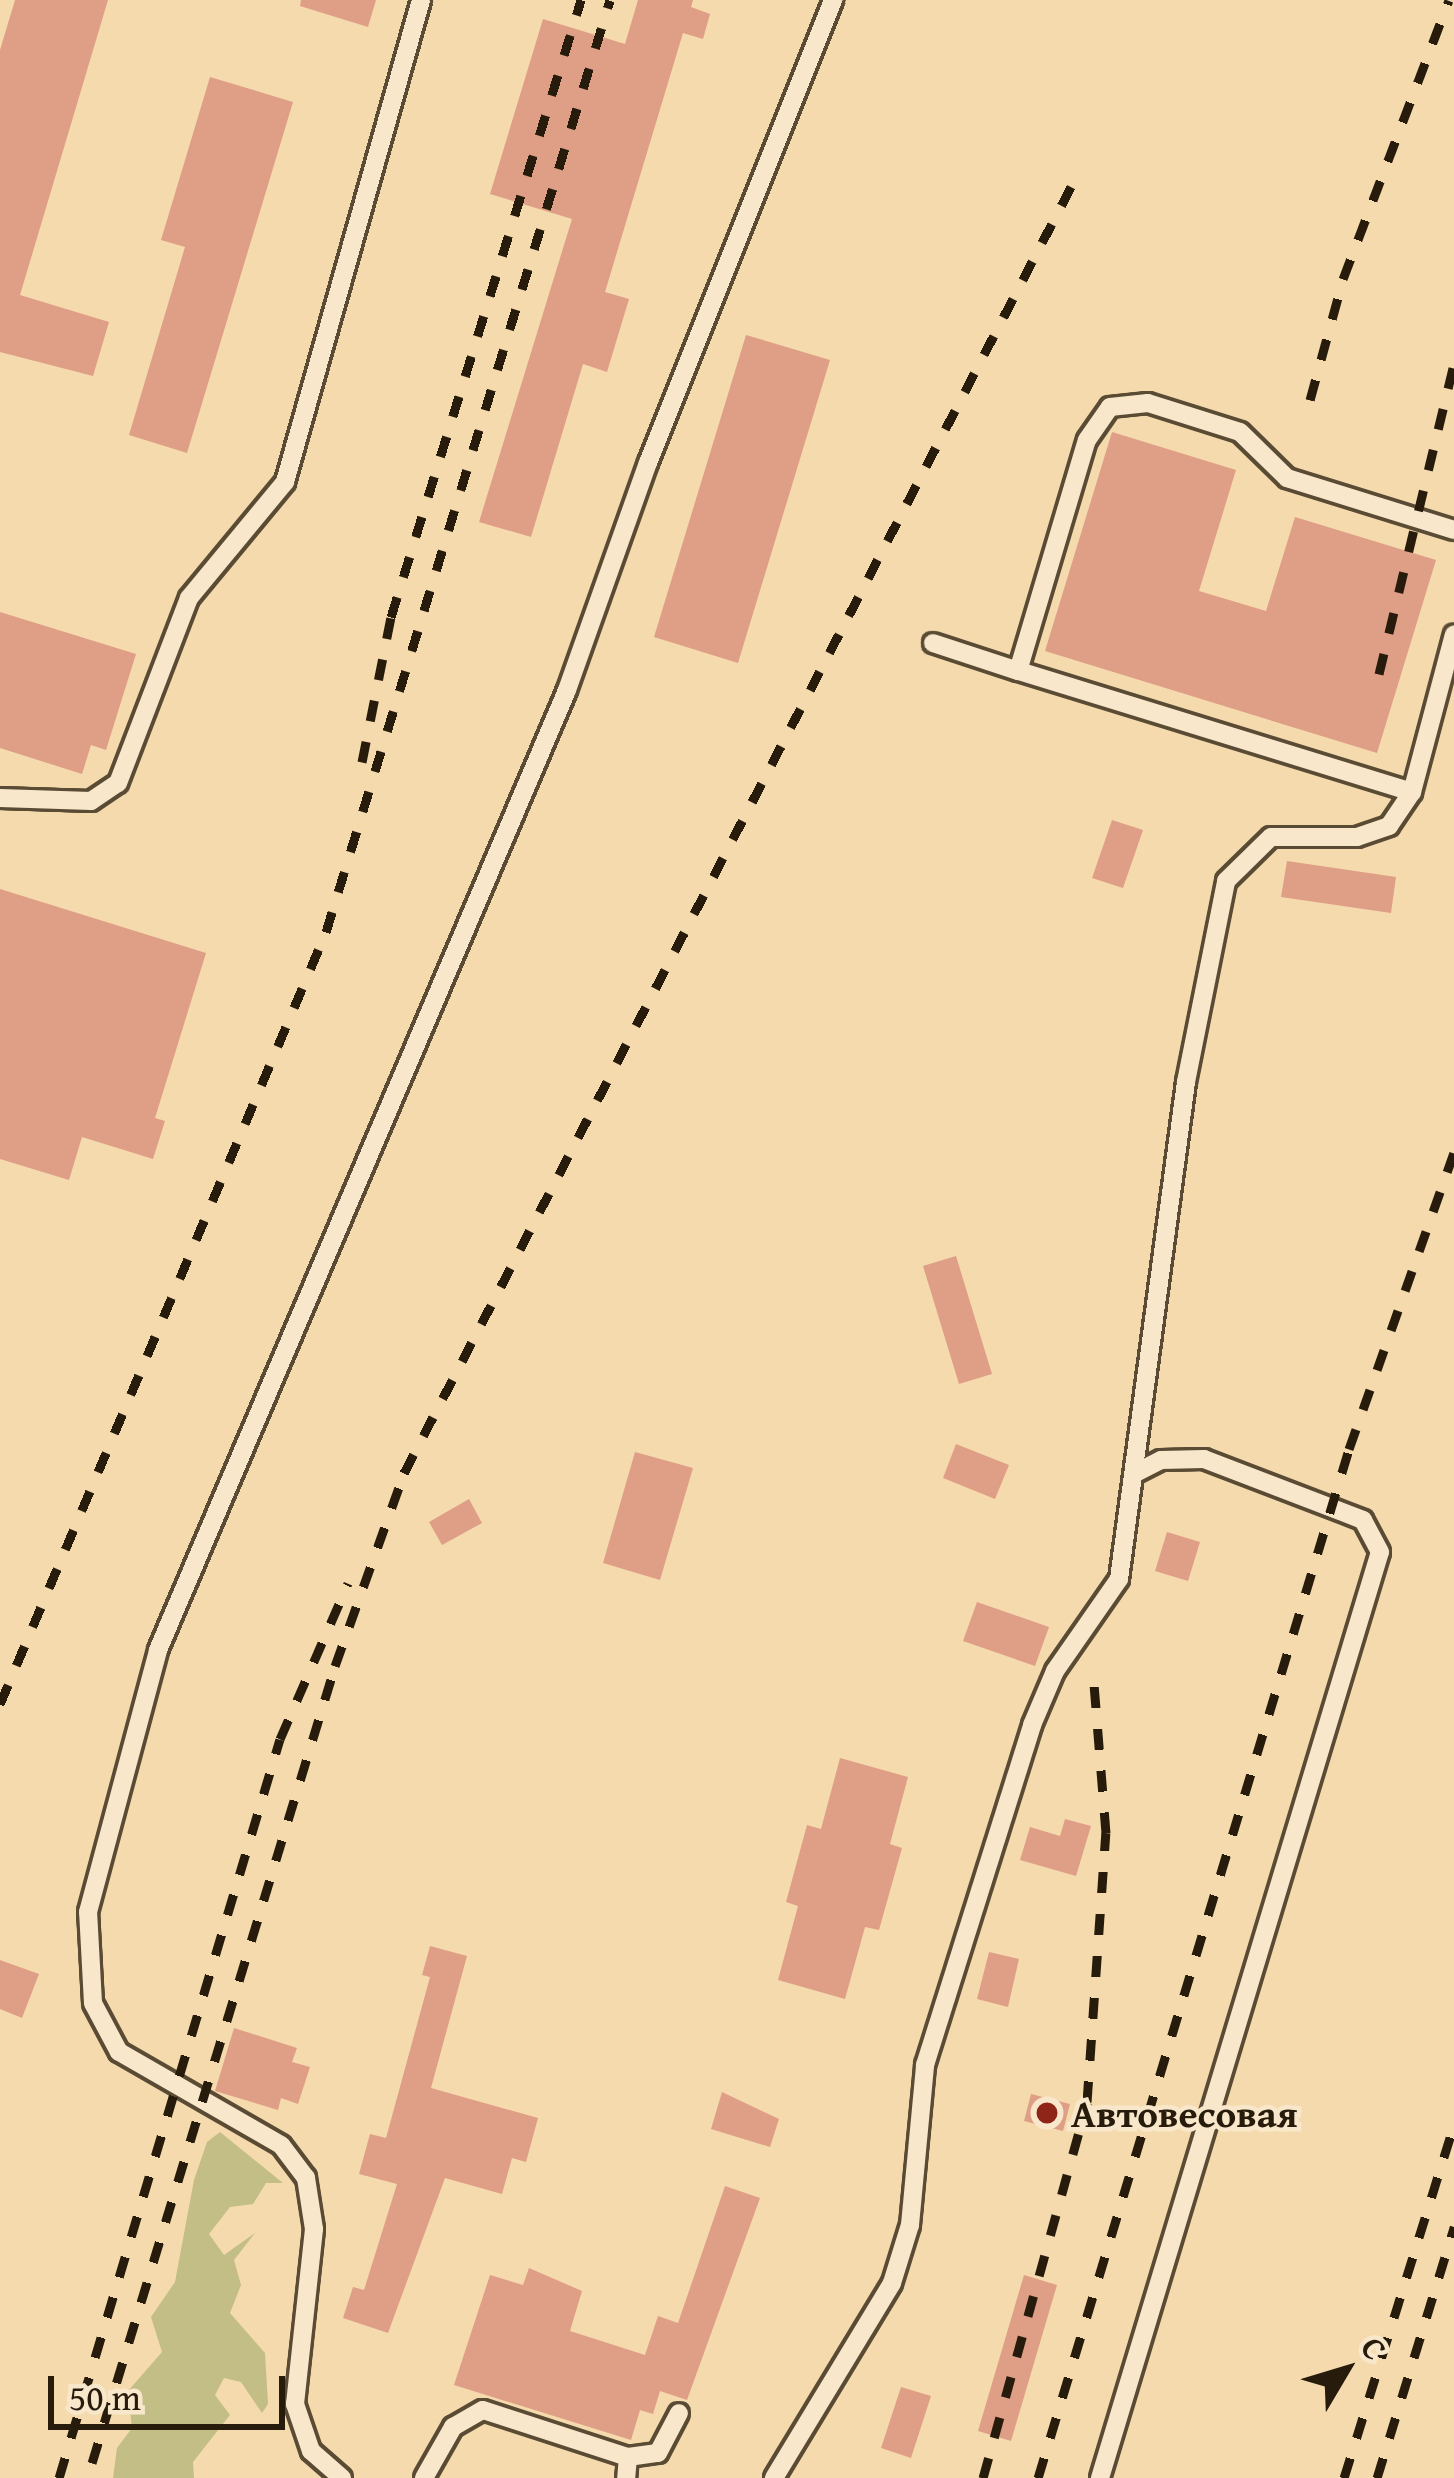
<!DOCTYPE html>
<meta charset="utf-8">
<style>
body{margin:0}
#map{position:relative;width:1454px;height:2478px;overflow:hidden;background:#f5daad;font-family:"Gentium Book Plus",serif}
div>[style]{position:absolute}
.green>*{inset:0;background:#c2be86}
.building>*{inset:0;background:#df9e86}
.roads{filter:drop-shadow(3px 0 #5a4b34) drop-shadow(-3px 0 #5a4b34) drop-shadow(0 3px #5a4b34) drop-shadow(0 -3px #5a4b34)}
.service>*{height:18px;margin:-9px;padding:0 9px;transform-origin:9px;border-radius:9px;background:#f8e7ca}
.rail>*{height:9px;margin-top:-4.5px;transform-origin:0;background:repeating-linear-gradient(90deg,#271b0c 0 21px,transparent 0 42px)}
.dots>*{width:33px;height:33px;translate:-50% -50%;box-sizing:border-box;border:6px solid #f8e7ca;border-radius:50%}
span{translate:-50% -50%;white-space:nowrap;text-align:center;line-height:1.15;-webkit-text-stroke:9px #f8e7ca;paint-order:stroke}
.poi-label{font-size:39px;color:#271b0c;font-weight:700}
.left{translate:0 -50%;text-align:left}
.north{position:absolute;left:1286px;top:2310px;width:120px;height:120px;-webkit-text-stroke:9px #f8e7ca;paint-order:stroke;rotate:52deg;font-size:33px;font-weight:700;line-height:48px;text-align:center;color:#271b0c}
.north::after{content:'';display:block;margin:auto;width:42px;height:54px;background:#271b0c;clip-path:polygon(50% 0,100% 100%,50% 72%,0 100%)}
.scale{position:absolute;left:48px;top:2376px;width:237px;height:54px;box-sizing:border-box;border:6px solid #271b0c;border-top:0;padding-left:15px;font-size:36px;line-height:42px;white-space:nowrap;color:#271b0c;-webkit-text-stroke:9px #f8e7ca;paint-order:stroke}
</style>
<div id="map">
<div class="green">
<i style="clip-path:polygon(220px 2132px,283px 2183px,266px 2183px,253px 2204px,230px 2207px,209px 2234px,224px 2255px,255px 2233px,234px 2260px,241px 2285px,230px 2313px,265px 2353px,268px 2404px,262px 2413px,241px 2382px,224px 2378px,215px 2395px,230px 2415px,193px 2462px,194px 2478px,113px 2478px,117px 2448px,132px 2428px,128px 2391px,162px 2352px,151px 2317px,175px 2282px,194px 2180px,207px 2142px)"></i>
</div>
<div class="building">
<i style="clip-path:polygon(15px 0,108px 0,20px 295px,109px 322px,93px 376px,0 352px,0 50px)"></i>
<i style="clip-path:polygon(301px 0,376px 0,368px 27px,300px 6px)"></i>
<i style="clip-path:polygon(638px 0,693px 0,691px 7px,710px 14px,703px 39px,683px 33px,605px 292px,629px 299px,607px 372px,583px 364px,531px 537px,479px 522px,572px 219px,490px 194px,543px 19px,625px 44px)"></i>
<i style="clip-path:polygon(210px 77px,293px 102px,187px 453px,129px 435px,185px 247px,161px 240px)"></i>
<i style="clip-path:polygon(746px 335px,830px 360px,738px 663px,654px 637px)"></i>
<i style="clip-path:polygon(1112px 432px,1236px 470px,1199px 591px,1266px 611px,1295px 517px,1436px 560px,1377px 753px,1045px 651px)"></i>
<i style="clip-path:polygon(0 612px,136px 654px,106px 750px,91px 745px,82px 774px,0 748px)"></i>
<i style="clip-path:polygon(1112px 820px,1143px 830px,1123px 888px,1092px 878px)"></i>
<i style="clip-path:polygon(1287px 861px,1396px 877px,1391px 913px,1281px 897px)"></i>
<i style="clip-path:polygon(0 889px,206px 953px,155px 1118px,165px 1121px,153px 1159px,82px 1137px,69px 1180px,0 1159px)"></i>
<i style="clip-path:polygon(956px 1256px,992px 1374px,959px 1384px,923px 1266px)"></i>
<i style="clip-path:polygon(956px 1444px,1009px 1465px,995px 1499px,943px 1478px)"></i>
<i style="clip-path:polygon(635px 1452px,693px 1468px,660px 1580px,603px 1563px)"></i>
<i style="clip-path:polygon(469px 1499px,482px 1523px,442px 1545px,429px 1522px)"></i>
<i style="clip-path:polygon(1167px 1532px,1200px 1542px,1188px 1581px,1155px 1571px)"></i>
<i style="clip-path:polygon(977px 1602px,1049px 1627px,1035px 1666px,963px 1641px)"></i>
<i style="clip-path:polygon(840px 1758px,908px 1777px,890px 1844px,902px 1848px,879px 1930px,865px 1927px,845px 1999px,778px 1980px,798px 1906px,786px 1902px,807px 1825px,821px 1829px)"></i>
<i style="clip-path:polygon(1065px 1819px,1091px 1826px,1076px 1876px,1020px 1860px,1030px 1827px,1060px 1836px)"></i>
<i style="clip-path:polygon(430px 1946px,467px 1956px,431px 2088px,538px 2118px,526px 2162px,512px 2158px,502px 2194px,445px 2178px,388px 2333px,343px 2318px,353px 2287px,364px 2290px,397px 2184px,359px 2174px,370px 2134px,386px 2138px,430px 1977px,422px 1975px)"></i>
<i style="clip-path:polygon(989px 1952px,1019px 1959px,1008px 2007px,977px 1999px)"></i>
<i style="clip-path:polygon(0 1960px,39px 1974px,22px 2018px,0 2009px)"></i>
<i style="clip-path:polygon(234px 2028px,297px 2048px,292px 2062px,310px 2067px,298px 2104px,281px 2098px,278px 2110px,215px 2091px)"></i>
<i style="clip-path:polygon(722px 2092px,779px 2119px,770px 2147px,711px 2129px)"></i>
<i style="clip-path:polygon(1031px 2094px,1070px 2104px,1063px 2131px,1024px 2121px)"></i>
<i style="clip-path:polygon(725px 2186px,760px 2198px,687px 2400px,660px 2391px,653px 2414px,640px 2410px,631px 2440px,454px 2385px,490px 2275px,523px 2285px,529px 2268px,582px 2291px,570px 2331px,645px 2355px,658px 2316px,678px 2323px)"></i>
<i style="clip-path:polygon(1024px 2275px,1057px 2285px,1011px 2441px,978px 2431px)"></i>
<i style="clip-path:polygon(901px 2387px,931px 2396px,911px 2458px,881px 2448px)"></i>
</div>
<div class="roads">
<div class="service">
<i style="left:933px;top:643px;width:89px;rotate:18.2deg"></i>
<i style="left:1412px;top:792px;width:412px;rotate:-162.9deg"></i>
<i style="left:1018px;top:671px;width:241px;rotate:-73.4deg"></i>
<i style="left:1087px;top:440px;width:40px;rotate:-55.1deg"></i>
<i style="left:1110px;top:407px;width:38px;rotate:-6deg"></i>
<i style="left:1148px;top:403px;width:96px;rotate:17.5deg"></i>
<i style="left:1240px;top:432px;width:66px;rotate:44.4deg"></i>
<i style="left:1287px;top:478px;width:175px;rotate:17.3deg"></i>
<i style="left:0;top:798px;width:91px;rotate:1.9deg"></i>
<i style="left:91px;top:801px;width:32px;rotate:-34deg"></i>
<i style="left:118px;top:783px;width:198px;rotate:-69deg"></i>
<i style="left:189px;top:598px;width:151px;rotate:-50.4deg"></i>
<i style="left:285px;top:482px;width:501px;rotate:-74.24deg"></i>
<i style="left:628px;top:2457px;width:30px;rotate:-8deg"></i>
<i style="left:658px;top:2453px;width:45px;rotate:-62.3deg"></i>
<i style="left:342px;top:2478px;width:41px;rotate:-138.9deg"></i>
<i style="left:311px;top:2451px;width:50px;rotate:-108.8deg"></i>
<i style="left:295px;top:2404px;width:176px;rotate:-83.8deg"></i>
<i style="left:314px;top:2229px;width:52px;rotate:-98.9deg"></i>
<i style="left:306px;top:2178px;width:41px;rotate:-127.1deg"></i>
<i style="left:281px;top:2145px;width:187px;rotate:-150.1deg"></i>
<i style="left:119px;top:2052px;width:55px;rotate:-118deg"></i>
<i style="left:93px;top:2003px;width:91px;rotate:-93.1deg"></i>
<i style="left:88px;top:1912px;width:271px;rotate:-75deg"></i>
<i style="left:158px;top:1650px;width:1043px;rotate:-66.92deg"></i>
<i style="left:567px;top:690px;width:241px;rotate:-70.4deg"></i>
<i style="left:648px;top:463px;width:499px;rotate:-68.2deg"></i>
<i style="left:424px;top:2478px;width:59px;rotate:-60.4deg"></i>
<i style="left:453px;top:2427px;width:34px;rotate:-30deg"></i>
<i style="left:483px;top:2410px;width:152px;rotate:18deg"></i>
<i style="left:628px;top:2457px;width:21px;rotate:95deg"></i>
<i style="left:774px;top:2478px;width:228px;rotate:-58.8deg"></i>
<i style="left:892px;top:2283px;width:61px;rotate:-72.8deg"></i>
<i style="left:910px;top:2225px;width:161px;rotate:-84.6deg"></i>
<i style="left:925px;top:2065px;width:356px;rotate:-72.5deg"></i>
<i style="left:1032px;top:1725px;width:59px;rotate:-66.9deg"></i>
<i style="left:1055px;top:1671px;width:112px;rotate:-55.2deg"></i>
<i style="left:1119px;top:1579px;width:501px;rotate:-82.32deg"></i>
<i style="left:1186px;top:1082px;width:205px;rotate:-78.7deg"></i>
<i style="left:1226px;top:881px;width:63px;rotate:-44.4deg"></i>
<i style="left:1271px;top:837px;width:86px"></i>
<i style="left:1357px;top:837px;width:34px;rotate:-19deg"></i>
<i style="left:1389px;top:826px;width:41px;rotate:-55.9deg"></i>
<i style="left:1412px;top:792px;width:163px;rotate:-75.1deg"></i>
<i style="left:1100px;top:2478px;width:967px;rotate:-73.18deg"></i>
<i style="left:1380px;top:1552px;width:36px;rotate:-118deg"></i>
<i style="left:1363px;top:1520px;width:170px;rotate:-159deg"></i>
<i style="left:1204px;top:1459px;width:43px;rotate:178.7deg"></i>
<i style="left:1161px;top:1460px;width:28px;rotate:153deg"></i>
</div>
</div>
<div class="rail">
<i style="left:1310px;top:400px;width:125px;rotate:-74.7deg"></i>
<i style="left:1343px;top:279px;width:298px;rotate:-69.2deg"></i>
<i style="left:1379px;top:674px;width:318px;rotate:-76.4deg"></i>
<i style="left:362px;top:762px;width:148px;rotate:-78.7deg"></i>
<i style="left:391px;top:617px;width:646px;rotate:-72.88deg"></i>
<i style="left:0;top:1704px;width:838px;rotate:-67.11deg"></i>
<i style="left:326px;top:932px;width:974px;rotate:-73.05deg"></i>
<i style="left:92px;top:2463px;width:833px;rotate:-73.04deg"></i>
<i style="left:335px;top:1666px;width:205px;rotate:-70.3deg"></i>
<i style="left:404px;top:1473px;width:1451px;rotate:-62.59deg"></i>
<i style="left:59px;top:2478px;width:771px;rotate:-73.35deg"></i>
<i style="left:280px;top:1739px;width:170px;rotate:-66.4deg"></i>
<i style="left:983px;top:2478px;width:390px;rotate:-74.5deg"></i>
<i style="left:1087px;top:2102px;width:270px;rotate:-86deg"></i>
<i style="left:1106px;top:1833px;width:149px;rotate:-94.6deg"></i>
<i style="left:1038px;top:2478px;width:1075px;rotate:-73.18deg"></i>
<i style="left:1349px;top:1449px;width:314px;rotate:-70.5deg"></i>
<i style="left:1344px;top:2478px;width:371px;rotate:-72.7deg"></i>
<i style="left:1377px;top:2478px;width:263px;rotate:-72.9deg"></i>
</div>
<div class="dots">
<i style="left:1047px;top:2113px;background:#8f2418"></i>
</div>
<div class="poi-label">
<span class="left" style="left:1071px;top:2113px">Автовесовая</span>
</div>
<div class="north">С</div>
<div class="scale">50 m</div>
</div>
